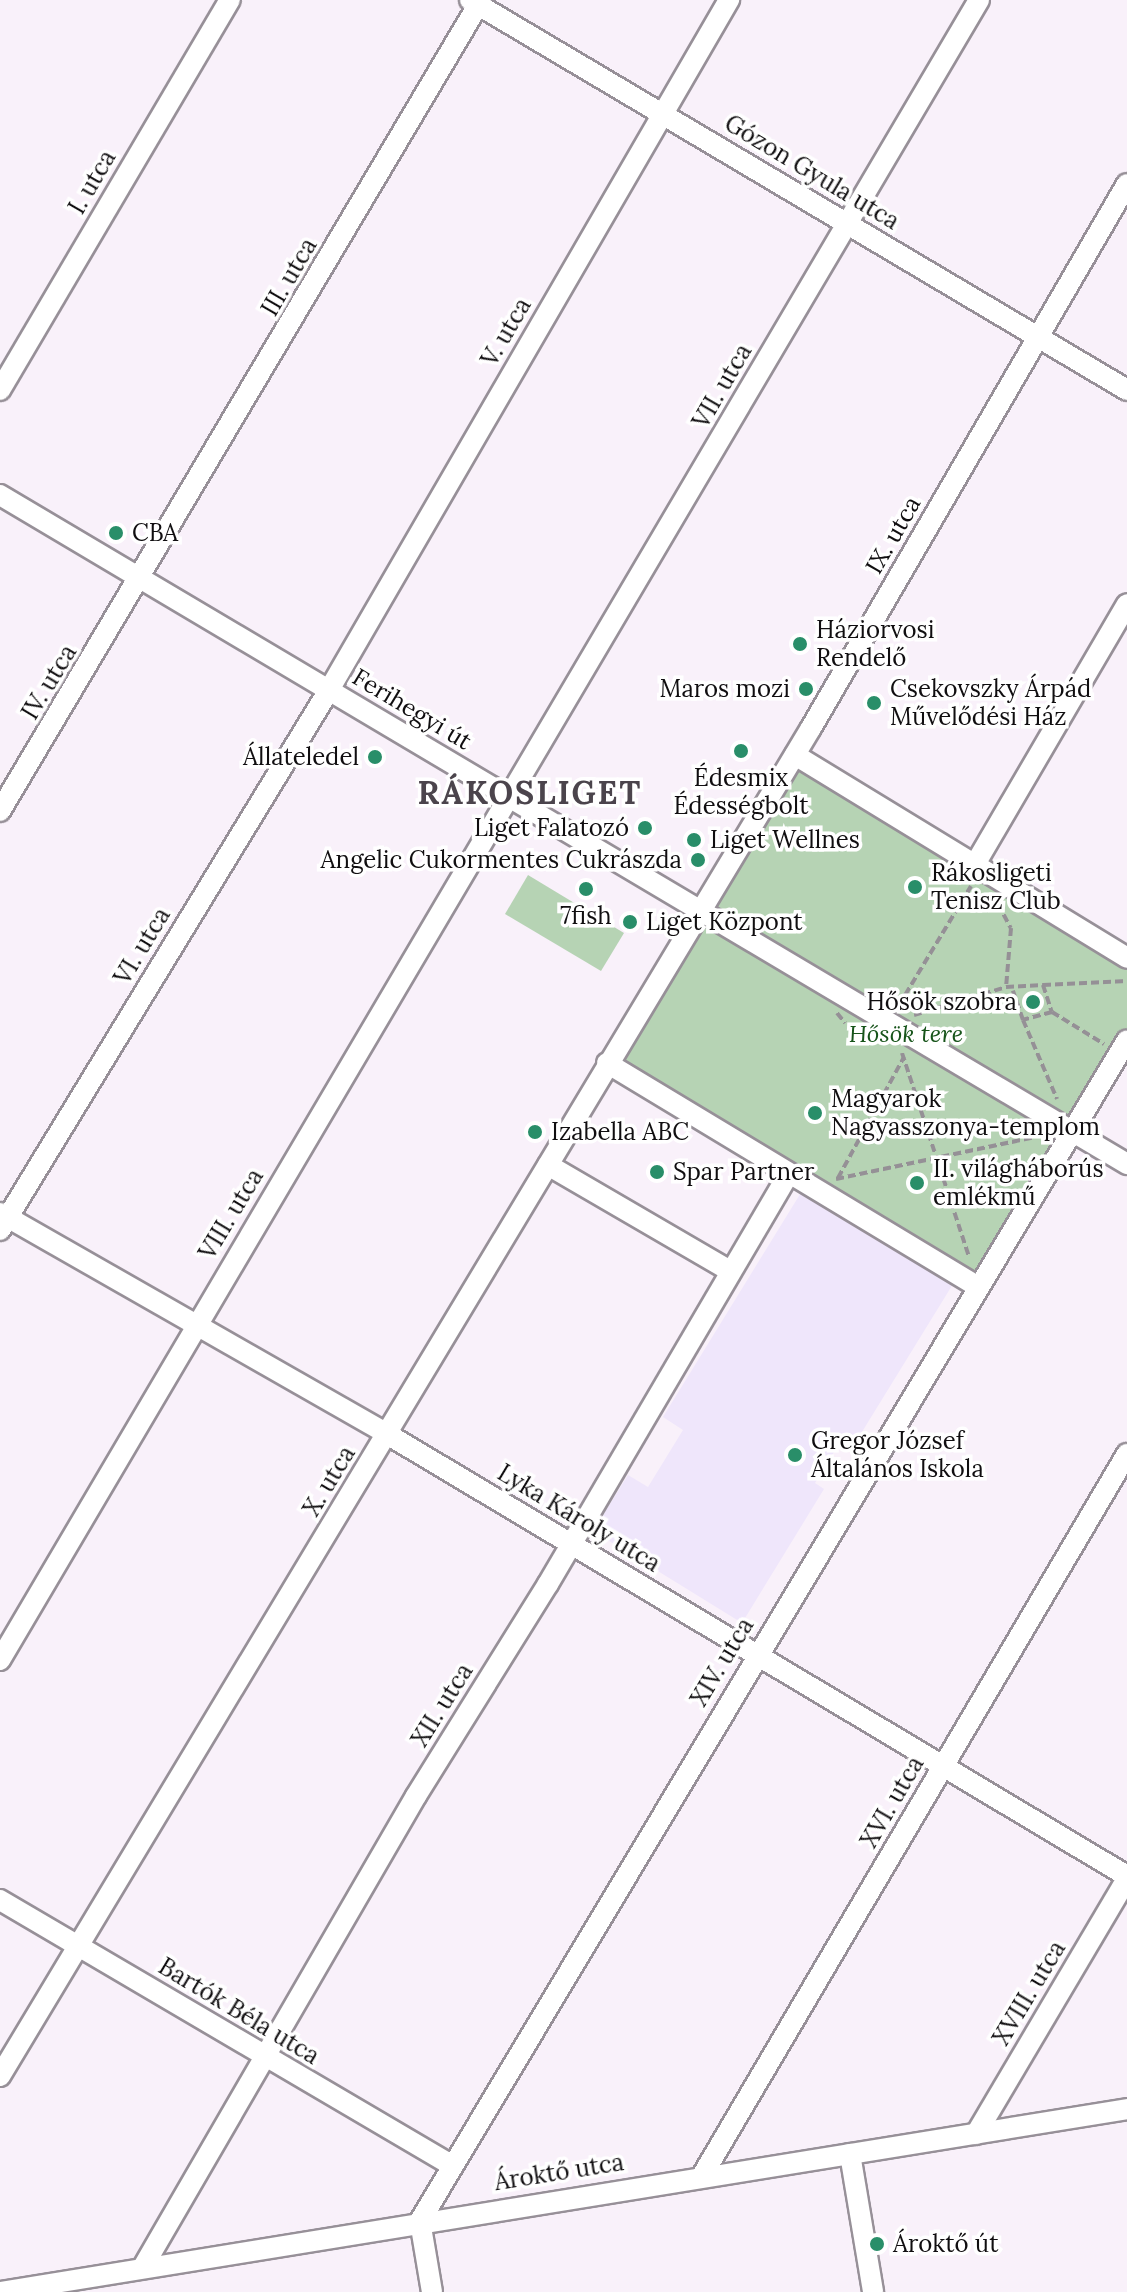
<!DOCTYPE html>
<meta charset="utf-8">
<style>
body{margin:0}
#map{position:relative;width:1127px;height:2292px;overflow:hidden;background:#f9f1fa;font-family:Lora,serif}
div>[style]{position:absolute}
.education>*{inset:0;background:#efe6fb}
.green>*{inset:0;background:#b6d3b4}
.path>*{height:4px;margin-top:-2px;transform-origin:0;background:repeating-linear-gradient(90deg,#959096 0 8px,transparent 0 12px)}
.roads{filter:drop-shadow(2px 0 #979098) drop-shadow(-2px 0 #979098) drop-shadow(0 2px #979098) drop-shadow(0 -2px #979098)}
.minor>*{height:20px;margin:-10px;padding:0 10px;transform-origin:10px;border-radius:10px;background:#fff}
.dots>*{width:22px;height:22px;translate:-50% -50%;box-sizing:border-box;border:4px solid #fff;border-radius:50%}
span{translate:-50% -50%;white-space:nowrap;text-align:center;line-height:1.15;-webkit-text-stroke:7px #fff;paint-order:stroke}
.street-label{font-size:24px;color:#100e10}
.poi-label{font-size:24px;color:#100e10}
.left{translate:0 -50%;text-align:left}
.right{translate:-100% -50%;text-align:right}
.park-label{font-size:24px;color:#17541a;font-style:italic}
.district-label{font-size:32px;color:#4b444c;font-weight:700;letter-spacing:2px}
</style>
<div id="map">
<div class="education">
<i style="clip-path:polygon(802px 1191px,953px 1284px,857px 1440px,845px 1434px,815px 1483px,824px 1489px,742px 1623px,593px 1531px,628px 1475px,648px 1487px,683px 1430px,663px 1417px)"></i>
</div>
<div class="green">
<i style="clip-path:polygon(795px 755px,1127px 958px,1127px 1040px,977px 1286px,607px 1063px)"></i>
<i style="clip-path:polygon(528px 875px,624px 933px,601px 971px,505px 914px)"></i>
</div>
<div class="path">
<i style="left:998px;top:904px;width:27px;rotate:62deg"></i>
<i style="left:1011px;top:928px;width:59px;rotate:94.8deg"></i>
<i style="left:1043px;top:985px;width:84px;rotate:-2.7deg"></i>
<i style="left:899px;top:1005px;width:139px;rotate:-58.8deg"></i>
<i style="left:1052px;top:1012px;width:61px;rotate:31.6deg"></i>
<i style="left:837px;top:1013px;width:13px;rotate:51deg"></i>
<i style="left:914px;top:1015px;width:96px;rotate:-16.9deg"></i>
<i style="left:1006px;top:987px;width:37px;rotate:-3deg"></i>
<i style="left:1043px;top:985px;width:28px;rotate:72deg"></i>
<i style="left:1052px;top:1012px;width:30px;rotate:165deg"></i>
<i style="left:1023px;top:1020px;width:31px;rotate:-109deg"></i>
<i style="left:1023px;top:1020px;width:86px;rotate:66.7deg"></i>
<i style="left:902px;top:1053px;width:215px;rotate:71.8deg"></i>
<i style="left:838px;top:1178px;width:138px;rotate:-61.4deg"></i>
<i style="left:836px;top:1179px;width:204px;rotate:-11.9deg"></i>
</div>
<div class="roads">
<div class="minor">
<i style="left:470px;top:0;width:764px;rotate:30.69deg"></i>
<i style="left:0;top:390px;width:453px;rotate:-59.5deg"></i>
<i style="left:0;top:495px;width:1311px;rotate:30.69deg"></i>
<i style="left:795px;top:755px;width:389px;rotate:31.4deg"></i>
<i style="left:0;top:811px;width:943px;rotate:-59.33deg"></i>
<i style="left:974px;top:866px;width:303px;rotate:-59.7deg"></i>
<i style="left:607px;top:1063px;width:432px;rotate:31.1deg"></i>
<i style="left:548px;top:1165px;width:211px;rotate:30.2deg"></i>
<i style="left:0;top:1213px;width:446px;rotate:29.7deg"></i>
<i style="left:387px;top:1434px;width:862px;rotate:30.85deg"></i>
<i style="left:0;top:1230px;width:632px;rotate:-58.65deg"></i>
<i style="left:329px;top:690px;width:798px;rotate:-59.9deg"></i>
<i style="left:0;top:1660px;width:1927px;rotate:-59.47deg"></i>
<i style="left:0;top:1900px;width:525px;rotate:30.42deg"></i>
<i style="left:0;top:2076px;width:1573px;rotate:-58.97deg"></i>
<i style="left:811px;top:728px;width:629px;rotate:-59.85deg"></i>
<i style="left:976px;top:2134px;width:296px;rotate:-59.4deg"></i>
<i style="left:850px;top:2154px;width:140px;rotate:80.5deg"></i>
<i style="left:702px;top:2176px;width:838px;rotate:-59.52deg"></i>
<i style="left:143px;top:2267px;width:544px;rotate:-59.9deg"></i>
<i style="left:416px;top:1796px;width:250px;rotate:-58.1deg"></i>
<i style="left:548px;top:1584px;width:476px;rotate:-59.6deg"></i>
<i style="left:0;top:2292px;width:1142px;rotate:-9.22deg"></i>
<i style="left:432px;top:2292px;width:72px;rotate:-99.6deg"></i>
<i style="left:420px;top:2221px;width:1376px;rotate:-59.09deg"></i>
</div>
</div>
<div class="dots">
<i style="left:116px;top:533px;background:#298e69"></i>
<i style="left:800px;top:644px;background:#298e69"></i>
<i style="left:806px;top:689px;background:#298e69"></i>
<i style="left:874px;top:703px;background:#298e69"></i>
<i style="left:741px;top:751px;background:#298e69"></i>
<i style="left:375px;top:757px;background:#298e69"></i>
<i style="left:645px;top:828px;background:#298e69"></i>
<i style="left:694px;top:840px;background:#298e69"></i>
<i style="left:698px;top:860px;background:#298e69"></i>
<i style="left:915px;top:887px;background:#298e69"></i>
<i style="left:586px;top:889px;background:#298e69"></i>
<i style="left:630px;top:922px;background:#298e69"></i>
<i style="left:1033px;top:1002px;background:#298e69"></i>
<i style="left:815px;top:1113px;background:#298e69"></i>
<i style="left:535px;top:1132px;background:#298e69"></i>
<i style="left:657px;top:1172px;background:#298e69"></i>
<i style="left:917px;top:1183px;background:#298e69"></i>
<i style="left:795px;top:1455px;background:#298e69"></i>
<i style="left:877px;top:2244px;background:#298e69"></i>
</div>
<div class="street-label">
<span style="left:812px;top:172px;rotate:31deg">Gózon Gyula utca</span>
<span style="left:92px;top:182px;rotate:-60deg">I. utca</span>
<span style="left:289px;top:277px;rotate:-60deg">III. utca</span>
<span style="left:506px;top:332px;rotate:-60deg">V. utca</span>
<span style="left:722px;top:386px;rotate:-60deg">VII. utca</span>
<span style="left:893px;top:535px;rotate:-60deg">IX. utca</span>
<span style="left:49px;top:682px;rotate:-59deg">IV. utca</span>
<span style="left:412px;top:709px;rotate:31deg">Ferihegyi út</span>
<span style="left:142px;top:946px;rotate:-59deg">VI. utca</span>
<span style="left:231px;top:1214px;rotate:-59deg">VIII. utca</span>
<span style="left:329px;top:1481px;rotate:-59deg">X. utca</span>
<span style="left:579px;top:1518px;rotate:31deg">Lyka Károly utca</span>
<span style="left:722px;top:1662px;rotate:-59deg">XIV. utca</span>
<span style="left:442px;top:1705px;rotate:-58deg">XII. utca</span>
<span style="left:892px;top:1802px;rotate:-60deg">XVI. utca</span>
<span style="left:1029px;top:1993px;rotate:-59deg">XVIII. utca</span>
<span style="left:239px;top:2011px;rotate:31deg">Bartók Béla utca</span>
<span style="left:559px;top:2172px;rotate:-9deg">Ároktő utca</span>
</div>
<div class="poi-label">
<span class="left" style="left:132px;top:533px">CBA</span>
<span class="left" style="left:816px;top:644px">Háziorvosi<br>Rendelő</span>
<span class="right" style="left:790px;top:689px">Maros mozi</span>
<span class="left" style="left:890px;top:703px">Csekovszky Árpád<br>Művelődési Ház</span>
<span class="right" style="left:359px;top:757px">Állateledel</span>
<span style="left:741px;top:792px">Édesmix<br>Édességbolt</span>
<span class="right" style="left:629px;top:828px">Liget Falatozó</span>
<span class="left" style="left:710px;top:840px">Liget Wellnes</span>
<span class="right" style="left:682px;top:860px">Angelic Cukormentes Cukrászda</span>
<span class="left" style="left:931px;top:887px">Rákosligeti<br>Tenisz Club</span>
<span style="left:586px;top:916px">7fish</span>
<span class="left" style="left:646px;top:922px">Liget Központ</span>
<span class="right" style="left:1017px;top:1002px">Hősök szobra</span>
<span class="left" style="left:831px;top:1113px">Magyarok<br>Nagyasszonya-templom</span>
<span class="left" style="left:551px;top:1132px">Izabella ABC</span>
<span class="left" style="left:933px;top:1183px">II. világháborús<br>emlékmű</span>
<span class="left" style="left:673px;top:1172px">Spar Partner</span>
<span class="left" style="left:811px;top:1455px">Gregor József<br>Általános Iskola</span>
<span class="left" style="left:893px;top:2244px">Ároktő út</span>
</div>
<div class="park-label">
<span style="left:906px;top:1034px">Hősök tere</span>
</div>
<div class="district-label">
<span style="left:530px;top:793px">RÁKOSLIGET</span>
</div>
</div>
